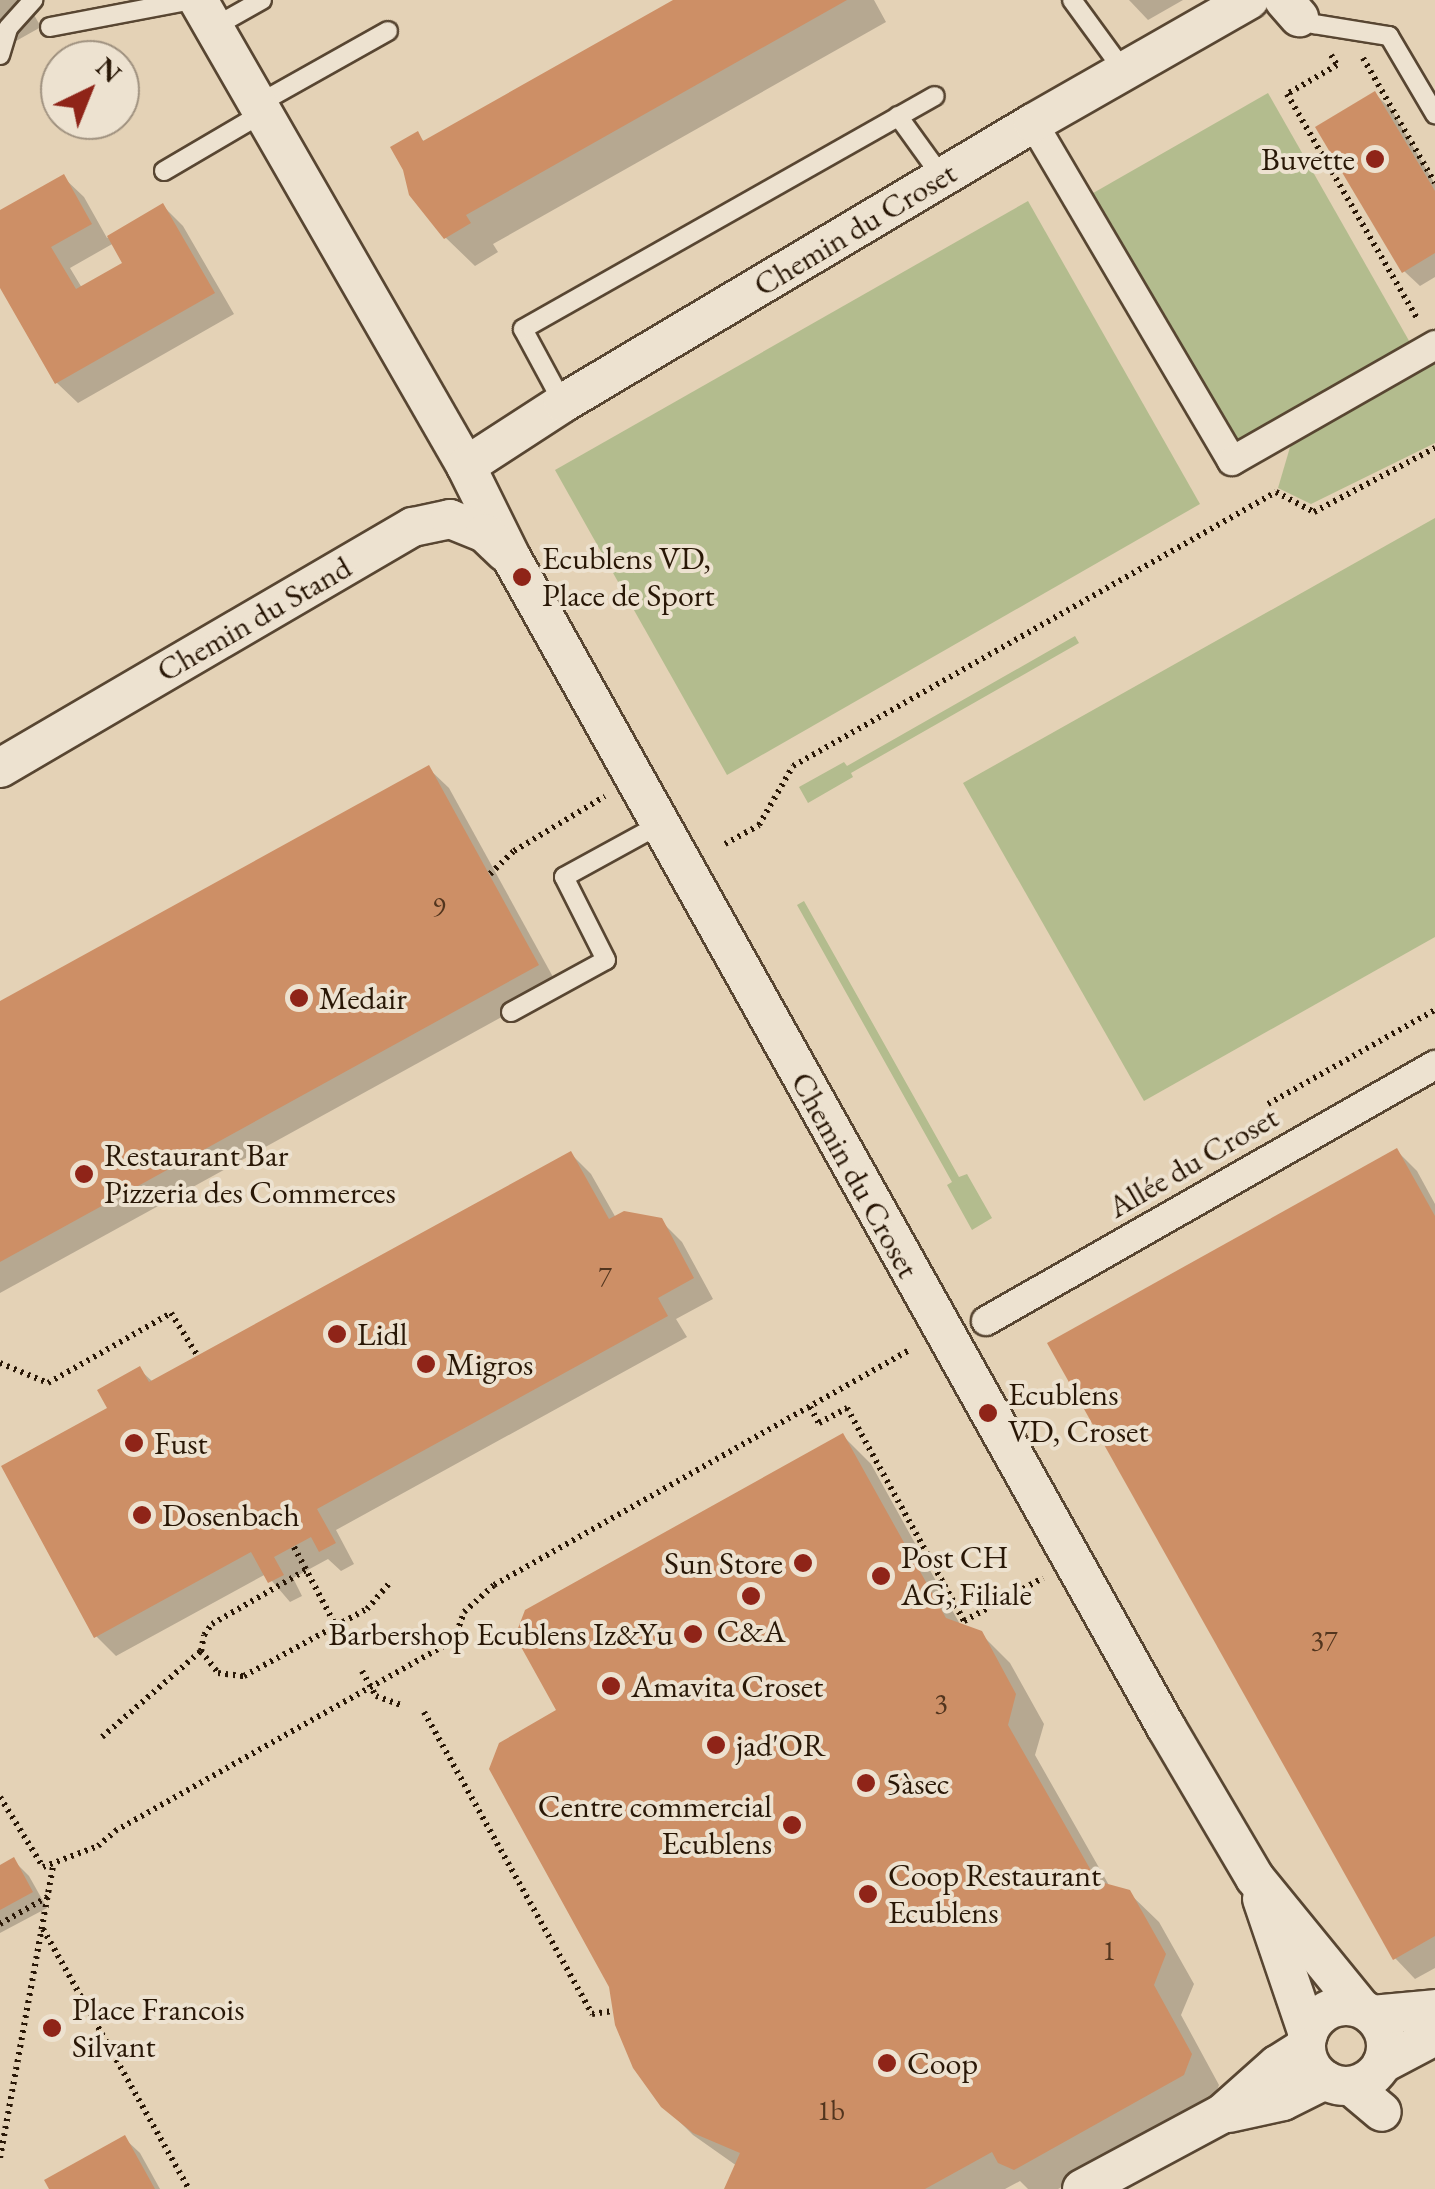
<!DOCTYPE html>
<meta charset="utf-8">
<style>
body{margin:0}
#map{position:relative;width:1435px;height:2189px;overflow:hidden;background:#e4d2b6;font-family:"EB Garamond",serif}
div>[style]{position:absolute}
.green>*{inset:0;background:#b3bc8e}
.shadow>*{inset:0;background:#0003}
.building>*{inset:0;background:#cd8f66}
.path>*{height:6px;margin-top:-3px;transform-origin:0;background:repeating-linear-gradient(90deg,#291706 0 2.5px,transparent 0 7.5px)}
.roads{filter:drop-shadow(2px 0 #584632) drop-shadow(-2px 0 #584632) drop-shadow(0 2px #584632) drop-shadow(0 -2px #584632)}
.service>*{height:18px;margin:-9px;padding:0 9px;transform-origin:9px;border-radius:9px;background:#ede2d0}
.pedestrian>*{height:28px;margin:-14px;padding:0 14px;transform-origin:14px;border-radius:14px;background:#ede2d0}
.minor>*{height:38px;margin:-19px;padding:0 19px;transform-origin:19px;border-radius:19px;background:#ede2d0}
.minor>.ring{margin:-19px;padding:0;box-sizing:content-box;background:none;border:38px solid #ede2d0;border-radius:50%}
.dots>*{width:28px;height:28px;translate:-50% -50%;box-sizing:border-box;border:5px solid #ede2d0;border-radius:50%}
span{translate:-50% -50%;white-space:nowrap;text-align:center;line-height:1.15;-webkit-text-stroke:8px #ede2d0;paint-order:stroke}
.number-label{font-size:28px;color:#52351e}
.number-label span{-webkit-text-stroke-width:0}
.poi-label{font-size:32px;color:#291706}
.right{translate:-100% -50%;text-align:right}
.left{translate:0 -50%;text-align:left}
.street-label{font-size:32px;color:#291706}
.north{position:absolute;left:40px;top:40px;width:100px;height:100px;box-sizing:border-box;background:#ede2d0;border:2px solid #9f917f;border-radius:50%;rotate:43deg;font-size:28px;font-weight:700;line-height:40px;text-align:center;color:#291706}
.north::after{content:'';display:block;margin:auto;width:35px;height:45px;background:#8f2418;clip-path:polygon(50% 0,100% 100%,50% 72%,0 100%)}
</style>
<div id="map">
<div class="green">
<i style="clip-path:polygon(1268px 93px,1412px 346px,1237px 442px,1231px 440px,1088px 196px)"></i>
<i style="clip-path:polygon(1028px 201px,1200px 504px,727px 775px,555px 470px)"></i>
<i style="clip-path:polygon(1435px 356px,1435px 443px,1311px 504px,1278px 488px,1293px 437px)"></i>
<i style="clip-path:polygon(1435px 518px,1435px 937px,1144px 1101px,963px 783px)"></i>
<i style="clip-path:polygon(1075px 636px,1079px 643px,851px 773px,853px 777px,808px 803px,799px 787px,844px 762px,847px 766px)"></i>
<i style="clip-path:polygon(804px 901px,959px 1177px,967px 1174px,992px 1218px,972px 1230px,947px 1185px,952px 1182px,797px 905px)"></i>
</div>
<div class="shadow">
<i style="clip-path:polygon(0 0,38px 0,30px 8px,41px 27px,0 50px)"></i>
<i style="clip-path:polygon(678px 0,874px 0,886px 22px,493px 244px,498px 252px,475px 266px,446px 238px,417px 135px,426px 143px)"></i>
<i style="clip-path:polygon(1129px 0,1183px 0,1148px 20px)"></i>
<i style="clip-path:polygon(1375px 94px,1391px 109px,1435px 184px,1435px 277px,1420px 286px,1404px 271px)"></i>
<i style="clip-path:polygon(evenodd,63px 177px,84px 197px,107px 238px,163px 206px,183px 226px,234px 314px,78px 403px,57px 383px,0 283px,0 213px,63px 177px,114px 243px,126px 264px,82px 288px,70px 268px,114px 243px)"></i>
<i style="clip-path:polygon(428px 768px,449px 788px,558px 986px,0 1293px,0 1004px)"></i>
<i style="clip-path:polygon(1397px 1151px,1417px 1171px,1435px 1204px,1435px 1968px,1415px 1979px,1395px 1958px)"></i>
<i style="clip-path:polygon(571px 1154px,591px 1174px,616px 1218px,661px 1221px,682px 1242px,713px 1299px,676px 1319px,687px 1337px,336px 1530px,354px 1564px,341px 1571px,328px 1559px,293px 1578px,302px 1596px,290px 1602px,266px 1574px,116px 1656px,96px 1636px,110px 1409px,140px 1370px,153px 1382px)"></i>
<i style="clip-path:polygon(843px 1436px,871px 1464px,961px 1626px,981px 1634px,1010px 1663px,1044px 1724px,1035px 1755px,1110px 1887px,1129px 1893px,1159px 1922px,1194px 1984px,1181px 2015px,1219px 2085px,1212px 2103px,1058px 2189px,1028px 2189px,1020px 2181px,1005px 2189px,726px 2189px,737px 2166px,693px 2135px,663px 2105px,559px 1711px)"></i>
<i style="clip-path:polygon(13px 1860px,29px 1876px,47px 1908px,0 1933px,0 1868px)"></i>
<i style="clip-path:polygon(124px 2138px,140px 2153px,160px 2189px,52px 2189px)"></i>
</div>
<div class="building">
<i style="clip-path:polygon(673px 0,847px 0,466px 215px,471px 223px,444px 239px,409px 195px,403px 170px,390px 147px,418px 131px,423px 141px)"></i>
<i style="clip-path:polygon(1375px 91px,1435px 191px,1435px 253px,1402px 273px,1315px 127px)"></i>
<i style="clip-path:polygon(64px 174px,92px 224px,51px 247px,76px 289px,122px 263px,107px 236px,163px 203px,215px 293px,55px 384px,0 288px,0 210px)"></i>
<i style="clip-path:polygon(429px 765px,539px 965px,0 1262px,0 1001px)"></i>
<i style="clip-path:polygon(1397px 1148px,1435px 1216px,1435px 1936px,1393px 1960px,1047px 1343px)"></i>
<i style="clip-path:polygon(571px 1151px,609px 1219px,624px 1211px,662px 1218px,694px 1278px,658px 1298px,668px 1316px,317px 1509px,336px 1543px,319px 1552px,311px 1537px,274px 1557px,284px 1575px,268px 1583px,251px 1552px,94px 1638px,1px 1466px,107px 1408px,97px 1390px,140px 1366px,149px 1382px)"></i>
<i style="clip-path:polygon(843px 1433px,946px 1618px,982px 1631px,1016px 1694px,1008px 1725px,1097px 1881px,1130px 1890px,1166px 1954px,1154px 1985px,1192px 2054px,1184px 2075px,1014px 2170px,998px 2163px,992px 2152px,925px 2189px,724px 2189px,740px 2153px,693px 2133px,661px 2107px,633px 2068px,615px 2025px,609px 1987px,489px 1769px,499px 1743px,556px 1710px,515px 1636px,525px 1610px)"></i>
<i style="clip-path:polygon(14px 1857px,33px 1892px,0 1910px,0 1865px)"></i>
<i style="clip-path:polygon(125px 2135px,155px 2189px,49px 2189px,44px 2180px)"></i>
</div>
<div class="path">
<i style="left:1331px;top:55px;width:12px;rotate:59deg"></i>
<i style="left:1337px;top:65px;width:58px;rotate:149.9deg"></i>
<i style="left:1287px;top:94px;width:259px;rotate:59.9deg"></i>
<i style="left:1363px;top:58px;width:144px;rotate:60.1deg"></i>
<i style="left:725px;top:844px;width:39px;rotate:-29deg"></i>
<i style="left:759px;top:825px;width:68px;rotate:-60deg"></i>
<i style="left:793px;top:766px;width:555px;rotate:-29.57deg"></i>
<i style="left:1276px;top:492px;width:43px;rotate:27.8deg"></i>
<i style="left:1314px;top:512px;width:137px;rotate:-27.9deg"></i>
<i style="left:490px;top:874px;width:33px;rotate:-44deg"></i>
<i style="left:514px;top:851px;width:106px;rotate:-31.1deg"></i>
<i style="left:1268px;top:1104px;width:192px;rotate:-29.4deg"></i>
<i style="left:0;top:1363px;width:52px;rotate:22.6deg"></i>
<i style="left:48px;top:1383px;width:142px;rotate:-29.6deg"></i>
<i style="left:171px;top:1313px;width:49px;rotate:58.2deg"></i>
<i style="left:810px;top:1407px;width:18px;rotate:61deg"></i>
<i style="left:819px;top:1423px;width:32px;rotate:-28deg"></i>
<i style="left:847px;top:1408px;width:243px;rotate:61.2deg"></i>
<i style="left:964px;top:1621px;width:90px;rotate:-28.6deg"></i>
<i style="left:294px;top:1547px;width:98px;rotate:62.1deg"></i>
<i style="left:201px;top:1651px;width:28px;rotate:52deg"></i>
<i style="left:218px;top:1673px;width:26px;rotate:7deg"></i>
<i style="left:244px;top:1676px;width:140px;rotate:-28.6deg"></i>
<i style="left:367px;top:1609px;width:37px;rotate:-49deg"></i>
<i style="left:362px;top:1671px;width:29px;rotate:61deg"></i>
<i style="left:376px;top:1696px;width:29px;rotate:20deg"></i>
<i style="left:424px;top:1712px;width:346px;rotate:60.9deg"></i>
<i style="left:592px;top:2014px;width:21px;rotate:-8deg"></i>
<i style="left:102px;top:1737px;width:131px;rotate:-41deg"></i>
<i style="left:201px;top:1651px;width:16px;rotate:-79deg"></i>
<i style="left:204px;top:1635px;width:14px;rotate:-54deg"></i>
<i style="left:212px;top:1624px;width:108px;rotate:-29.9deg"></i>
<i style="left:0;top:1797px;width:82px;rotate:58.4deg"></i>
<i style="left:43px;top:1867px;width:59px;rotate:-20.9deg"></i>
<i style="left:98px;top:1846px;width:23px;rotate:-41deg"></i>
<i style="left:115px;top:1831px;width:389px;rotate:-29.4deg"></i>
<i style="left:454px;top:1640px;width:30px;rotate:-70deg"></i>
<i style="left:464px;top:1612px;width:40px;rotate:-42deg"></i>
<i style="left:494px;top:1585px;width:479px;rotate:-29.5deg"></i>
<i style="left:0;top:1924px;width:56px;rotate:-29.7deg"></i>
<i style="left:43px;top:1929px;width:298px;rotate:60.7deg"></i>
<i style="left:0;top:2158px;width:296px;rotate:-79.7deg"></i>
</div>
<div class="roads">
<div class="service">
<i style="left:1072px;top:0;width:87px;rotate:53.9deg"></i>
<i style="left:1299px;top:17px;width:17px;rotate:25deg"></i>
<i style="left:1314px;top:24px;width:76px;rotate:9.1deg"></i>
<i style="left:1389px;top:36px;width:91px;rotate:59.5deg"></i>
<i style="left:50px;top:27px;width:145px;rotate:-10.8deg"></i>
<i style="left:214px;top:27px;width:55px;rotate:-29.4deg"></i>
<i style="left:0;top:55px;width:28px;rotate:-73deg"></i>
<i style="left:8px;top:28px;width:38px;rotate:-48deg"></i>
<i style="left:258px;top:104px;width:149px;rotate:-29.3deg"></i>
<i style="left:898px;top:116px;width:75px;rotate:54.2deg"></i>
<i style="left:164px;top:171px;width:115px;rotate:-30.4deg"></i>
<i style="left:563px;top:403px;width:84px;rotate:-118.4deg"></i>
<i style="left:523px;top:329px;width:473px;rotate:-29.5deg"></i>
<i style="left:511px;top:1012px;width:108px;rotate:-28.7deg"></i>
<i style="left:606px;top:960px;width:93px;rotate:-116.8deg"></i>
<i style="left:564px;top:877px;width:111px;rotate:-28.7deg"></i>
</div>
<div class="pedestrian">
<i style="left:1033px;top:123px;width:392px;rotate:59.5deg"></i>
<i style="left:1232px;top:461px;width:234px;rotate:-29.7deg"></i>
<i style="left:986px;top:1321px;width:517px;rotate:-29.69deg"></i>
</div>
<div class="minor">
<i style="left:198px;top:0;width:538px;rotate:60.1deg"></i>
<i style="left:466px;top:466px;width:102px;rotate:63.7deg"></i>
<i style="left:511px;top:557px;width:1341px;rotate:60.76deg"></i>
<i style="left:1166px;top:1727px;width:175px;rotate:59.5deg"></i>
<i style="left:1255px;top:1878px;width:168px;rotate:50.8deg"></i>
<i style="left:1284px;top:0;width:23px;rotate:49deg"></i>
<i style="left:466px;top:466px;width:116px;rotate:-33deg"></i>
<i style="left:563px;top:403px;width:547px;rotate:-30.78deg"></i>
<i style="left:1033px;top:123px;width:249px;rotate:-29.7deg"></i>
<i style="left:0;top:768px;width:478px;rotate:-30.3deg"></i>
<i style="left:413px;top:527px;width:38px;rotate:-12deg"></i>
<i style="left:450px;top:519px;width:38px;rotate:22deg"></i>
<i style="left:485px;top:533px;width:28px;rotate:44deg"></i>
<i style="left:1262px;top:1899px;width:143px;rotate:71.2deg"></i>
<i class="ring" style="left:1306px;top:2006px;width:42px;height:42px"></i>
<i style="left:1372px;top:2015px;width:63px;rotate:-5.4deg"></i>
<i style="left:1382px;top:2064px;width:60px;rotate:-27.8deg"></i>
<i style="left:1351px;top:2086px;width:40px;rotate:40deg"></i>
<i style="left:1229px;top:2113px;width:55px;rotate:-12.5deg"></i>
<i style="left:1283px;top:2101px;width:47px;rotate:-26.6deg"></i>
<i style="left:1082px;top:2189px;width:159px;rotate:-28.2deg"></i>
<i style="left:1222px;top:2114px;width:74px;rotate:-41.7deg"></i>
<i style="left:1277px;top:2065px;width:34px;rotate:-32deg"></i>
</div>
</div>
<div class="dots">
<i style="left:1375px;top:159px;background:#8f2418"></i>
<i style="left:522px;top:577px;background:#8f2418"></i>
<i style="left:299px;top:998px;background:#8f2418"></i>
<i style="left:84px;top:1174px;background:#8f2418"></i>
<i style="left:337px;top:1334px;background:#8f2418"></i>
<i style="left:426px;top:1364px;background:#8f2418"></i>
<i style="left:988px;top:1413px;background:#8f2418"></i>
<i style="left:134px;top:1443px;background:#8f2418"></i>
<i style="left:142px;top:1515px;background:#8f2418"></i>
<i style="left:803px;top:1563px;background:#8f2418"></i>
<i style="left:881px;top:1576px;background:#8f2418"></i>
<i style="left:751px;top:1596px;background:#8f2418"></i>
<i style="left:693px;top:1634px;background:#8f2418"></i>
<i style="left:611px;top:1686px;background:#8f2418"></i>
<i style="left:716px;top:1745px;background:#8f2418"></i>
<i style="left:866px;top:1783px;background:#8f2418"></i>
<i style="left:792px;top:1825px;background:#8f2418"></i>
<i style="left:868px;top:1894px;background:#8f2418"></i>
<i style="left:52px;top:2028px;background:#8f2418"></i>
<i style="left:887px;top:2063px;background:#8f2418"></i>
</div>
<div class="number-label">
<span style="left:439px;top:906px">9</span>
<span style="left:605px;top:1276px">7</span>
<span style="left:1324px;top:1640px">37</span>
<span style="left:941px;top:1703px">3</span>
<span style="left:1109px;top:1950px">1</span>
<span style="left:831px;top:2110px">1b</span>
</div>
<div class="poi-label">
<span class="right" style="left:1355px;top:159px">Buvette</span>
<span class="left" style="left:542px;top:577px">Ecublens VD,<br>Place de Sport</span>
<span class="left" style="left:319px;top:998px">Medair</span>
<span class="left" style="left:104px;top:1174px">Restaurant Bar<br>Pizzeria des Commerces</span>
<span class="left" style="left:357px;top:1334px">Lidl</span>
<span class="left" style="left:446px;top:1364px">Migros</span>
<span class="left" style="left:1008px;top:1413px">Ecublens<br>VD, Croset</span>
<span class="left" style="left:154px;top:1443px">Fust</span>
<span class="left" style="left:162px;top:1515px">Dosenbach</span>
<span class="left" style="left:901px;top:1576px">Post CH<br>AG, Filiale</span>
<span class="right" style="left:783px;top:1563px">Sun Store</span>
<span style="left:751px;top:1631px">C&amp;A</span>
<span class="right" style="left:673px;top:1634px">Barbershop Ecublens Iz&amp;Yu</span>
<span class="left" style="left:631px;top:1686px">Amavita Croset</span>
<span class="left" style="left:736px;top:1745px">jad'OR</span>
<span class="left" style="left:886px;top:1783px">5àsec</span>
<span class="right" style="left:772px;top:1825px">Centre commercial<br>Ecublens</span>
<span class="left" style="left:888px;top:1894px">Coop Restaurant<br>Ecublens</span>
<span class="left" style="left:72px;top:2028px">Place Francois<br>Silvant</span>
<span class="left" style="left:907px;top:2063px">Coop</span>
</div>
<div class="street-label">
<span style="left:855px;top:229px;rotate:-31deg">Chemin du Croset</span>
<span style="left:254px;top:619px;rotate:-30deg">Chemin du Stand</span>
<span style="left:1193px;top:1162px;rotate:-30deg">Allée du Croset</span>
<span style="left:855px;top:1175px;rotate:61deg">Chemin du Croset</span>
</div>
<div class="north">N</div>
</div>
